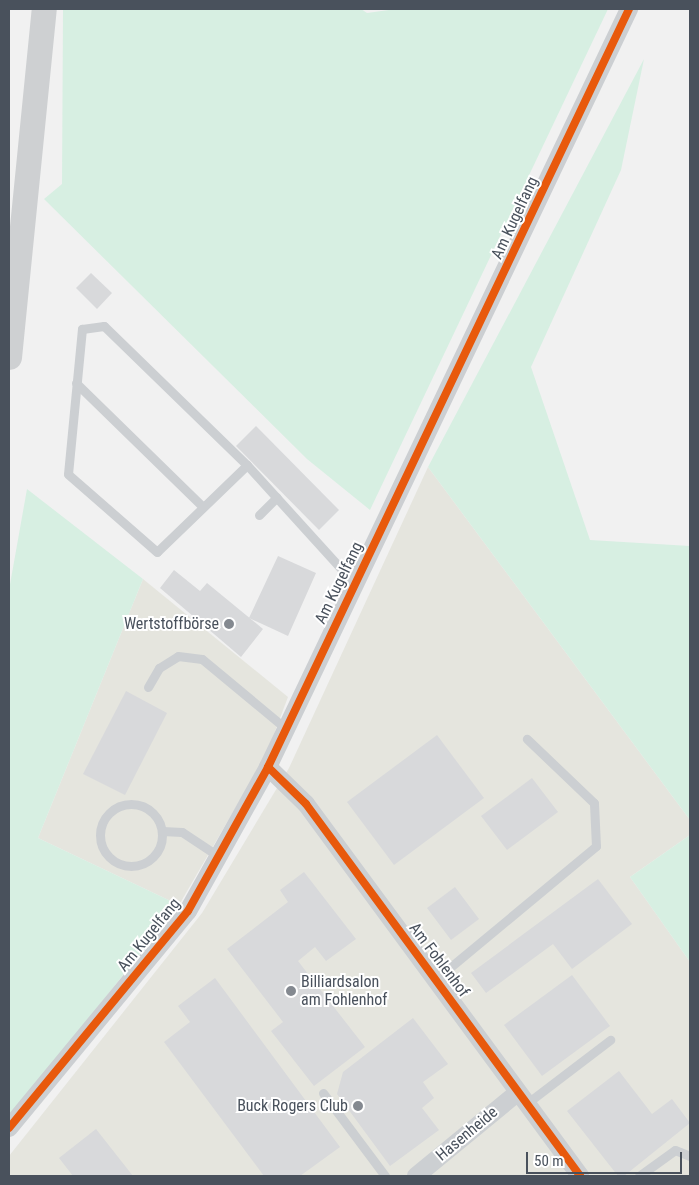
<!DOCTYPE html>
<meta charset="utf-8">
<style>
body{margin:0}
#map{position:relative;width:699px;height:1185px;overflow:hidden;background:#f1f1f1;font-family:"Roboto Condensed",sans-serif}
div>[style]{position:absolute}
.commercial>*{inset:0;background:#e5e5de}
.green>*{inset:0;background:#d7efe2}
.building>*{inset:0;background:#d8d9db}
.service>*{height:9px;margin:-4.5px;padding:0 4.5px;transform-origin:4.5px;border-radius:4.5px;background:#cccfd2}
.service>.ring{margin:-4.5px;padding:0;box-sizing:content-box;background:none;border:9px solid #cccfd2;border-radius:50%}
.minor>*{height:18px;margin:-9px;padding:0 9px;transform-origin:9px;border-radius:9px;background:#cccfd2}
.secondary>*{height:25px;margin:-12.5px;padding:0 12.5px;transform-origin:12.5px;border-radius:12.5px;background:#ced0d2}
.cycleway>*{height:8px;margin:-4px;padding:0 4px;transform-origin:4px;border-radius:4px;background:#e8590c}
.dots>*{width:14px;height:14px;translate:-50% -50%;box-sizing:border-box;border:2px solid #fff;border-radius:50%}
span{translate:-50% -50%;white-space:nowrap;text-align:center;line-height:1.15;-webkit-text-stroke:4px #fff;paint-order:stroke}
.street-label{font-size:16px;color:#49515c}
.poi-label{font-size:16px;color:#49515c}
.right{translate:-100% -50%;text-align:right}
.left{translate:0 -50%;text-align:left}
.frame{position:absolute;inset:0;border:10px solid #49515c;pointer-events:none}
.scale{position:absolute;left:526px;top:1152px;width:156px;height:22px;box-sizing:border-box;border:2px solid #49515c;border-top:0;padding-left:6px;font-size:15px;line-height:18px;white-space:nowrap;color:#49515c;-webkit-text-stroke:4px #fff;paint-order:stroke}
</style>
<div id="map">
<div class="commercial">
<i style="clip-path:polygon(428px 467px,690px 820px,690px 835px,630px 877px,690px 962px,690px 1176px,9px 1176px,9px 1156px,202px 913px,289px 768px)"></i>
<i style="clip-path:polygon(143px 579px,288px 697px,266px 755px,179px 905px,38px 838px)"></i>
</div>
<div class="green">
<i style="clip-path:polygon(63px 9px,361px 9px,367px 13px,396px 9px,608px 9px,370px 510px,307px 459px,44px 199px,62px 184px)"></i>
<i style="clip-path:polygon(644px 59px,621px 170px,531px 367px,590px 540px,690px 546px,690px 820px,428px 467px)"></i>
<i style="clip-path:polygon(27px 489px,143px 579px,38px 838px,179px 905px,9px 1118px,9px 590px)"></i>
<i style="clip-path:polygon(690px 835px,690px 962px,630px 877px)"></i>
</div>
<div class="building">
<i style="clip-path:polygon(91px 273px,112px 293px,97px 309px,76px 288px)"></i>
<i style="clip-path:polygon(256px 426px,339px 510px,319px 530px,236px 446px)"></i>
<i style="clip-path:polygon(278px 556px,316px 573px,288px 636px,249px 618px)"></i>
<i style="clip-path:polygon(174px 570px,200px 591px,207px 583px,263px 629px,241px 657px,160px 588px)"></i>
<i style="clip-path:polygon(126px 691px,167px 713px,125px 795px,83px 774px)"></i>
<i style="clip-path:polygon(437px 735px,484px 798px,394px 865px,347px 802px)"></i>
<i style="clip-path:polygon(532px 778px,558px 812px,507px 850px,481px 816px)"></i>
<i style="clip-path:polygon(304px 872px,356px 939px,326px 961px,315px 947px,298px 961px,365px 1047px,314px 1086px,271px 1031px,283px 1022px,227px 949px,288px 902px,280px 890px)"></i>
<i style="clip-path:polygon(598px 879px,632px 924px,572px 969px,553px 944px,486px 993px,471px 973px)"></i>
<i style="clip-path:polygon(455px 887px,479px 919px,451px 940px,427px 908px)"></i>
<i style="clip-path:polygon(572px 975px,610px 1026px,542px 1076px,504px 1025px)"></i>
<i style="clip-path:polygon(215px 978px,340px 1147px,300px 1176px,264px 1176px,164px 1042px,190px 1022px,178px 1006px)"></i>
<i style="clip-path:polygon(413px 1018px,448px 1064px,423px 1082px,434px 1098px,422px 1108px,439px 1130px,390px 1166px,337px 1094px,343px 1072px)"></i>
<i style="clip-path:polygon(619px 1071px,652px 1114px,672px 1099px,690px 1123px,624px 1176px,618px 1176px,567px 1111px)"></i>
<i style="clip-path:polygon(96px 1129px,133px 1176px,73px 1176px,59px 1158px)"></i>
</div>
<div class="service">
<i style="left:76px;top:383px;width:177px;rotate:44.3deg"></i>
<i style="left:247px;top:465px;width:125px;rotate:136deg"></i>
<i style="left:157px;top:552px;width:118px;rotate:-138.8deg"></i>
<i style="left:68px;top:474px;width:146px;rotate:-84.5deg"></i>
<i style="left:82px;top:329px;width:22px;rotate:-8deg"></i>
<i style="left:104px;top:326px;width:199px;rotate:44.2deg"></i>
<i style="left:247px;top:465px;width:159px;rotate:47.8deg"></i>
<i style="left:259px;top:515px;width:25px;rotate:-45deg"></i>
<i style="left:148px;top:687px;width:22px;rotate:-60deg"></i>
<i style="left:159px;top:668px;width:22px;rotate:-32deg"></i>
<i style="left:178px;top:656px;width:24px;rotate:7deg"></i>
<i style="left:202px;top:659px;width:107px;rotate:39.7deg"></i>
<i class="ring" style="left:100px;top:804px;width:53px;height:53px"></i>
<i style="left:162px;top:831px;width:20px;rotate:3deg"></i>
<i style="left:182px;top:832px;width:43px;rotate:33.7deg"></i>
<i style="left:436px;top:979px;width:208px;rotate:-39.7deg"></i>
<i style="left:596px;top:846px;width:43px;rotate:-92.7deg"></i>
<i style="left:594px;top:803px;width:93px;rotate:-136.3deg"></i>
<i style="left:323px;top:1093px;width:104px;rotate:53.2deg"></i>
<i style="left:526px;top:1104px;width:106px;rotate:-37.3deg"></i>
<i style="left:639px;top:1176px;width:44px;rotate:-35.8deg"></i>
<i style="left:675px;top:1150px;width:16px;rotate:22deg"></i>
</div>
<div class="minor">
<i style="left:268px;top:767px;width:53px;rotate:44.2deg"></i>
<i style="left:306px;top:804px;width:462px;rotate:53.6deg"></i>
<i style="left:9px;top:1128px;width:281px;rotate:-50.5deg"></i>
<i style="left:188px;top:911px;width:165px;rotate:-60.9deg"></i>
<i style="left:268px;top:767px;width:840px;rotate:-64.53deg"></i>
<i style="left:416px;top:1176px;width:131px;rotate:-39.4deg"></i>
</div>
<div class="secondary">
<i style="left:9px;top:357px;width:350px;rotate:-84.3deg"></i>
</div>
<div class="cycleway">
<i style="left:268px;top:767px;width:53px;rotate:44.2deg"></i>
<i style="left:306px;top:804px;width:462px;rotate:53.6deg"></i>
<i style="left:9px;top:1128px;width:281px;rotate:-50.5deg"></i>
<i style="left:188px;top:911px;width:165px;rotate:-60.9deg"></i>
<i style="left:268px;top:767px;width:840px;rotate:-64.53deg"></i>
</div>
<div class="dots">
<i style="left:229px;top:624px;background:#848990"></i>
<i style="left:291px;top:991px;background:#848990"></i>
<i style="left:358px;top:1106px;background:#848990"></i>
</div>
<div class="street-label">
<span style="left:515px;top:218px;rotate:-65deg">Am Kugelfang</span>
<span style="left:339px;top:583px;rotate:-64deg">Am Kugelfang</span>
<span style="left:149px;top:935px;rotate:-51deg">Am Kugelfang</span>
<span style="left:439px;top:960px;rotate:53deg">Am Fohlenhof</span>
<span style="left:467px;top:1134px;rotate:-40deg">Hasenheide</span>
</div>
<div class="poi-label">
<span class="right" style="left:219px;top:624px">Wertstoffbörse</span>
<span class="left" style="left:301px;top:991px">Billiardsalon<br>am Fohlenhof</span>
<span class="right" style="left:348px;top:1106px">Buck Rogers Club</span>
</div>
<div class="frame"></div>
<div class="scale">50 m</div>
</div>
